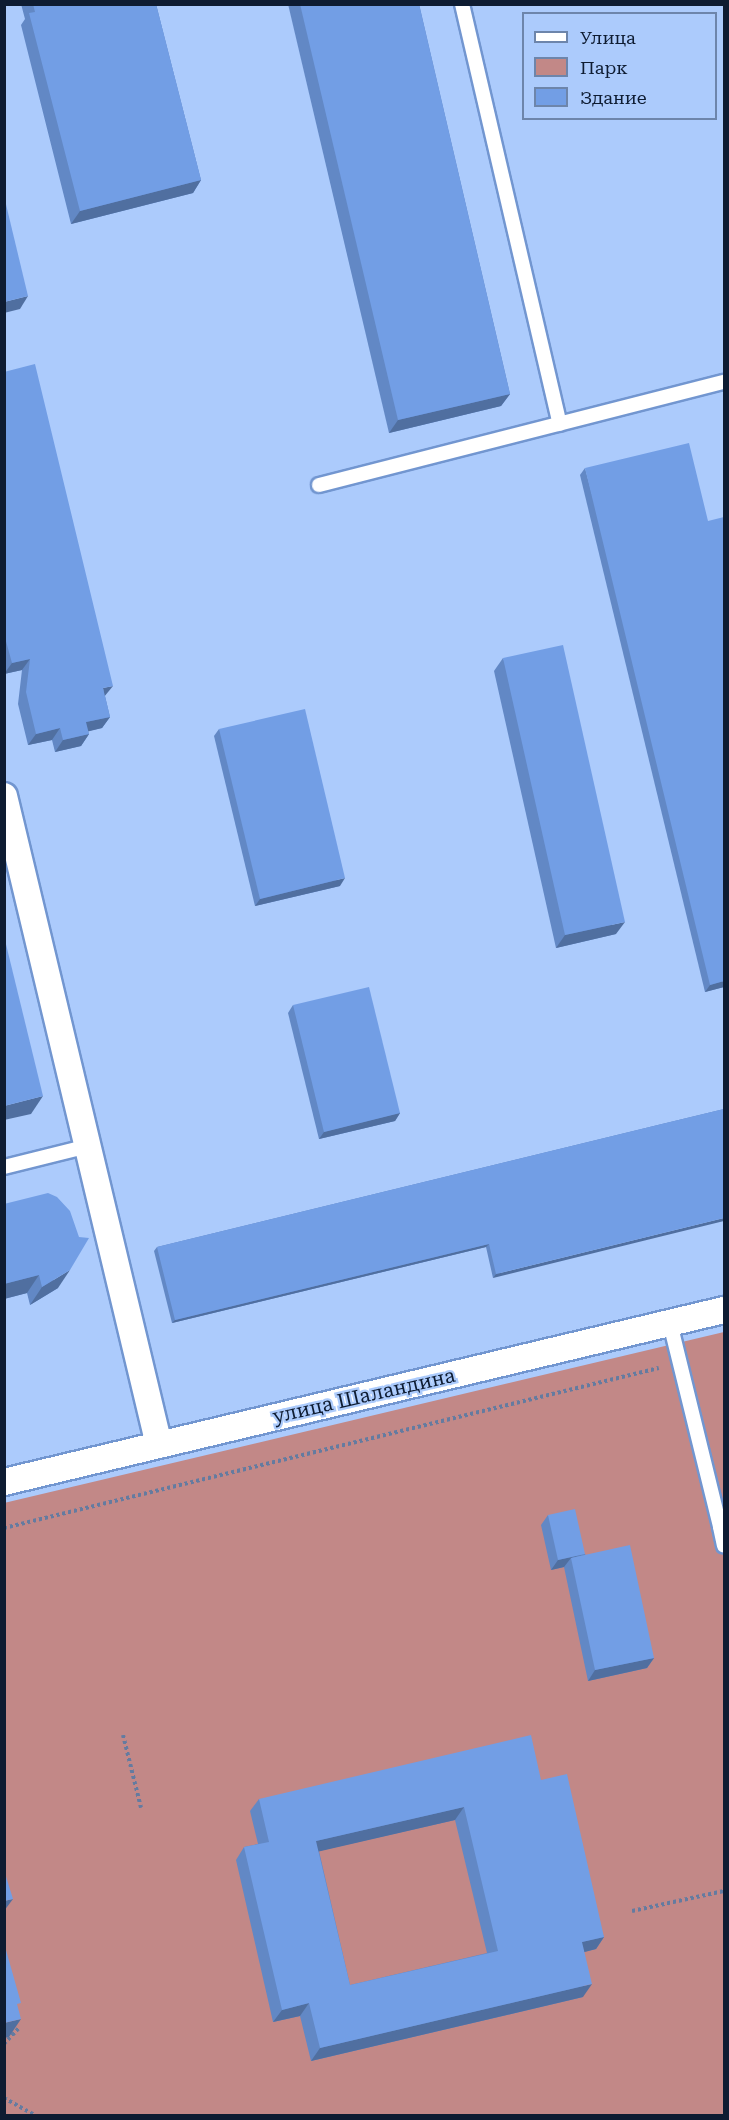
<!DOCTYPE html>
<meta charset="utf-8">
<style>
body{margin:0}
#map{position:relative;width:729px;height:2120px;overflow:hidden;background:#accbfc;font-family:"Roboto Serif",serif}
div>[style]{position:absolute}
.green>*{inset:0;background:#c28887}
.path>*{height:4px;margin-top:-2px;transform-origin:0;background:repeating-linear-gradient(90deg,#647ba0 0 3px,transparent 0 6px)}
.roads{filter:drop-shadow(2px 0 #7296d0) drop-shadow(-2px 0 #7296d0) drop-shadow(0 2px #7296d0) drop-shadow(0 -2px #7296d0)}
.service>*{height:14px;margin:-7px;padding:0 7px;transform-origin:7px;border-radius:7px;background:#fff}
.minor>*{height:26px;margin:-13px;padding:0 13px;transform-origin:13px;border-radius:13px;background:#fff}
.wall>*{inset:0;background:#6288c5}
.shaded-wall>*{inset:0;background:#506fa0}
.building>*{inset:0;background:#729ee5}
span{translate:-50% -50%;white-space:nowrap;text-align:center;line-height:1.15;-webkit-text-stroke:4.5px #accbfc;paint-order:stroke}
.street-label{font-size:20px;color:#0e1c32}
.frame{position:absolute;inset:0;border:6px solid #0e1c32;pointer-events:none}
.legend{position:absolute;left:522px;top:12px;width:195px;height:108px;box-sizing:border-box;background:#accbfc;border:2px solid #6d85ab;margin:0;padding:8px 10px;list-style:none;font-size:18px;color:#0e1c32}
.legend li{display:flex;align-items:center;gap:12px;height:30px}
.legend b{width:30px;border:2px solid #6d85ab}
</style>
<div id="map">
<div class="green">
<i style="clip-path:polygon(724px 1332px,724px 2115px,5px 2115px,4px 1503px)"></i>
</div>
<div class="path">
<i style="left:4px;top:1528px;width:674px;rotate:-13.73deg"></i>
<i style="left:123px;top:1735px;width:75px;rotate:76.1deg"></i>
<i style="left:632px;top:1911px;width:94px;rotate:-12.3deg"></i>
<i style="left:4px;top:2044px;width:23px;rotate:-47deg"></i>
<i style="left:4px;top:2098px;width:37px;rotate:29deg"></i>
</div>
<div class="roads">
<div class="service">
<i style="left:462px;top:4px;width:431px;rotate:76.9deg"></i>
<i style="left:319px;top:485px;width:418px;rotate:-14.3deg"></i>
<i style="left:4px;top:1167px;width:87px;rotate:-14deg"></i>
<i style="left:670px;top:1323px;width:210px;rotate:76.2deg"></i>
<i style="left:724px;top:1525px;width:4px;rotate:153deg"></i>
<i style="left:720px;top:1527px;width:19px;rotate:78deg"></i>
</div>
<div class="minor">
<i style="left:4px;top:796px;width:667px;rotate:76.57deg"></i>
<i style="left:4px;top:1482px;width:740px;rotate:-13.44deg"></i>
</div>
</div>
<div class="wall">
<i style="clip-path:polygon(21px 4px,156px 4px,201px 180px,193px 193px,71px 224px,21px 25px,25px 19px)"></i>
<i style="clip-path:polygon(288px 4px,419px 4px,510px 394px,501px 406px,389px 433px)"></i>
<i style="clip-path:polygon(4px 372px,105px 696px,110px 717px,102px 728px,88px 731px,89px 734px,81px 746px,55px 752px,52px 740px,28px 745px,18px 704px,22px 670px,4px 674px)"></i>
<i style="clip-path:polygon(585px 468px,724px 987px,705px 992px,580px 475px)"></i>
<i style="clip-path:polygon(503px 658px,616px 934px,556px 948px,494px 671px)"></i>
<i style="clip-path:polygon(219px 729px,340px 886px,255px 906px,214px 736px)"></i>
<i style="clip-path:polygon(293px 1005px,400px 1113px,395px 1121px,319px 1139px,288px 1013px)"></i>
<i style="clip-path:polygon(724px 1109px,493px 1278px,486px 1247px,172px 1323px,154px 1251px,157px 1247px)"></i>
<i style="clip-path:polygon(4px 1204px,58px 1288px,30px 1305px,27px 1293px,4px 1299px)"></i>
<i style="clip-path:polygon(548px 1515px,585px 1554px,654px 1658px,647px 1668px,588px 1681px,564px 1567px,551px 1570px,541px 1525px)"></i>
<i style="clip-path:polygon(evenodd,541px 1780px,604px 1937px,596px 1949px,584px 1952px,583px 1997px,311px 2061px,300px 2016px,273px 2022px,236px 1860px,244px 1847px,258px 1844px,250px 1811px,259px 1799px,541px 1780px,455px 1820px,487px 1953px,350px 1985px,319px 1851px,455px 1820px)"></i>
</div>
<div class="shaded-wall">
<i style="clip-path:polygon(201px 180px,193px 193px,71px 224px,80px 211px)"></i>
<i style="clip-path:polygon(28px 296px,20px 309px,4px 313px,4px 302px)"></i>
<i style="clip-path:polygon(510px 394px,501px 406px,389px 433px,398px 420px)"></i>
<i style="clip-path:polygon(30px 659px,22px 670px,4px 674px,12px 663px)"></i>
<i style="clip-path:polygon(113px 686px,104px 697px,103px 688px)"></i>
<i style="clip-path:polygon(110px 717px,102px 728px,78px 734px,86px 722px)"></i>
<i style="clip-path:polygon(60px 728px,52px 740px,28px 745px,36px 734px)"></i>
<i style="clip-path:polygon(89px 734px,81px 746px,55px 752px,63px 740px)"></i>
<i style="clip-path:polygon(345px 878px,340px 886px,255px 906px,260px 899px)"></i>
<i style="clip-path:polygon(625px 922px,616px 934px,556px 948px,565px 935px)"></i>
<i style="clip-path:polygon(724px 981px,724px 987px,705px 992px,710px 985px)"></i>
<i style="clip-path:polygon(43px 1096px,31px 1114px,4px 1120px,4px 1106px)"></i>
<i style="clip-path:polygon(400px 1113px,395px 1121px,319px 1139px,324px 1132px)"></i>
<i style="clip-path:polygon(724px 1218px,724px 1221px,493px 1278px,496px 1274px)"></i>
<i style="clip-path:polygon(489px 1244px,486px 1247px,172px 1323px,175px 1320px)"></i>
<i style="clip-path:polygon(70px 1270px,58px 1288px,30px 1305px,42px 1287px)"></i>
<i style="clip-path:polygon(39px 1275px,27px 1293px,4px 1299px,4px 1284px)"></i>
<i style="clip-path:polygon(585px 1554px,571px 1558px,564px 1567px,551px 1570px,558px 1560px)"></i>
<i style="clip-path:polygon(654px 1658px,647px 1668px,588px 1681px,595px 1670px)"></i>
<i style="clip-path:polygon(464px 1807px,455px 1820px,308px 1854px,316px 1841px)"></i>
<i style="clip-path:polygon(13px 1899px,4px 1911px,4px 1901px)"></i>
<i style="clip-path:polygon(604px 1937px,596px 1949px,573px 1955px,582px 1942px)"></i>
<i style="clip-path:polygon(592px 1984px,583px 1997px,311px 2061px,320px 2048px)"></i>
<i style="clip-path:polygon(309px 2003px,300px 2016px,273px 2022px,282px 2010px)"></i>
<i style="clip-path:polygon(21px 2019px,9px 2037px,4px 2038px,4px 2023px)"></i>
</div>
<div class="building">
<i style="clip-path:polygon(33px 4px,156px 4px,201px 180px,80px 211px,29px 13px,35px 12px)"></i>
<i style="clip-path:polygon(300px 4px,419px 4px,510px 394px,398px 420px)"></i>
<i style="clip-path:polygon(4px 196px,28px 296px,4px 302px)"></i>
<i style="clip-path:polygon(35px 364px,113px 686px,103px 688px,110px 717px,86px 722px,89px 734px,63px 740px,60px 728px,36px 734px,26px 692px,30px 659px,12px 663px,4px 634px,4px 372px)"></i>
<i style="clip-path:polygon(689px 443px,708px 521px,724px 517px,724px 981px,710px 985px,585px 468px)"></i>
<i style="clip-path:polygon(563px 645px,625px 922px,565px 935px,503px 658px)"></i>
<i style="clip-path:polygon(305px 709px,345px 878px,260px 899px,219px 729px)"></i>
<i style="clip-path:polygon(4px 936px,43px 1096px,4px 1106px)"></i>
<i style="clip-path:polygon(369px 987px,400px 1113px,324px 1132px,293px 1005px)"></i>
<i style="clip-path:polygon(724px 1109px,724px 1218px,496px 1274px,489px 1244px,175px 1320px,157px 1247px)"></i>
<i style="clip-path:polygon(48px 1193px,57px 1197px,70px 1211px,79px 1237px,89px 1238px,70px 1270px,42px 1287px,39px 1275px,4px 1284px,4px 1204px)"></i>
<i style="clip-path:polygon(575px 1509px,585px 1554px,558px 1560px,548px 1515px)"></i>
<i style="clip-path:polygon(630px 1545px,654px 1658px,595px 1670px,571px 1558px)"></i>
<i style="clip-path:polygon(evenodd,531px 1735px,541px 1780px,567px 1774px,604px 1937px,582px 1942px,592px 1984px,320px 2048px,309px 2003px,282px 2010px,244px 1847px,269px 1842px,259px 1799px,531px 1735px,464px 1807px,498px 1951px,350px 1985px,316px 1841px,464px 1807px)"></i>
<i style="clip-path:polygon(4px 1870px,13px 1899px,4px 1901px)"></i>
<i style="clip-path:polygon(4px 1943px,21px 2003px,17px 2004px,21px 2019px,4px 2023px)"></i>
</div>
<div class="street-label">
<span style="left:364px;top:1396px;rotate:-13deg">улица Шаландина</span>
</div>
<div class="frame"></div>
<ul class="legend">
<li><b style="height:8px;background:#fff"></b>Улица</li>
<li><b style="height:16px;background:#c28887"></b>Парк</li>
<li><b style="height:16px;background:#729ee5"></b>Здание</li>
</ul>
</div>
